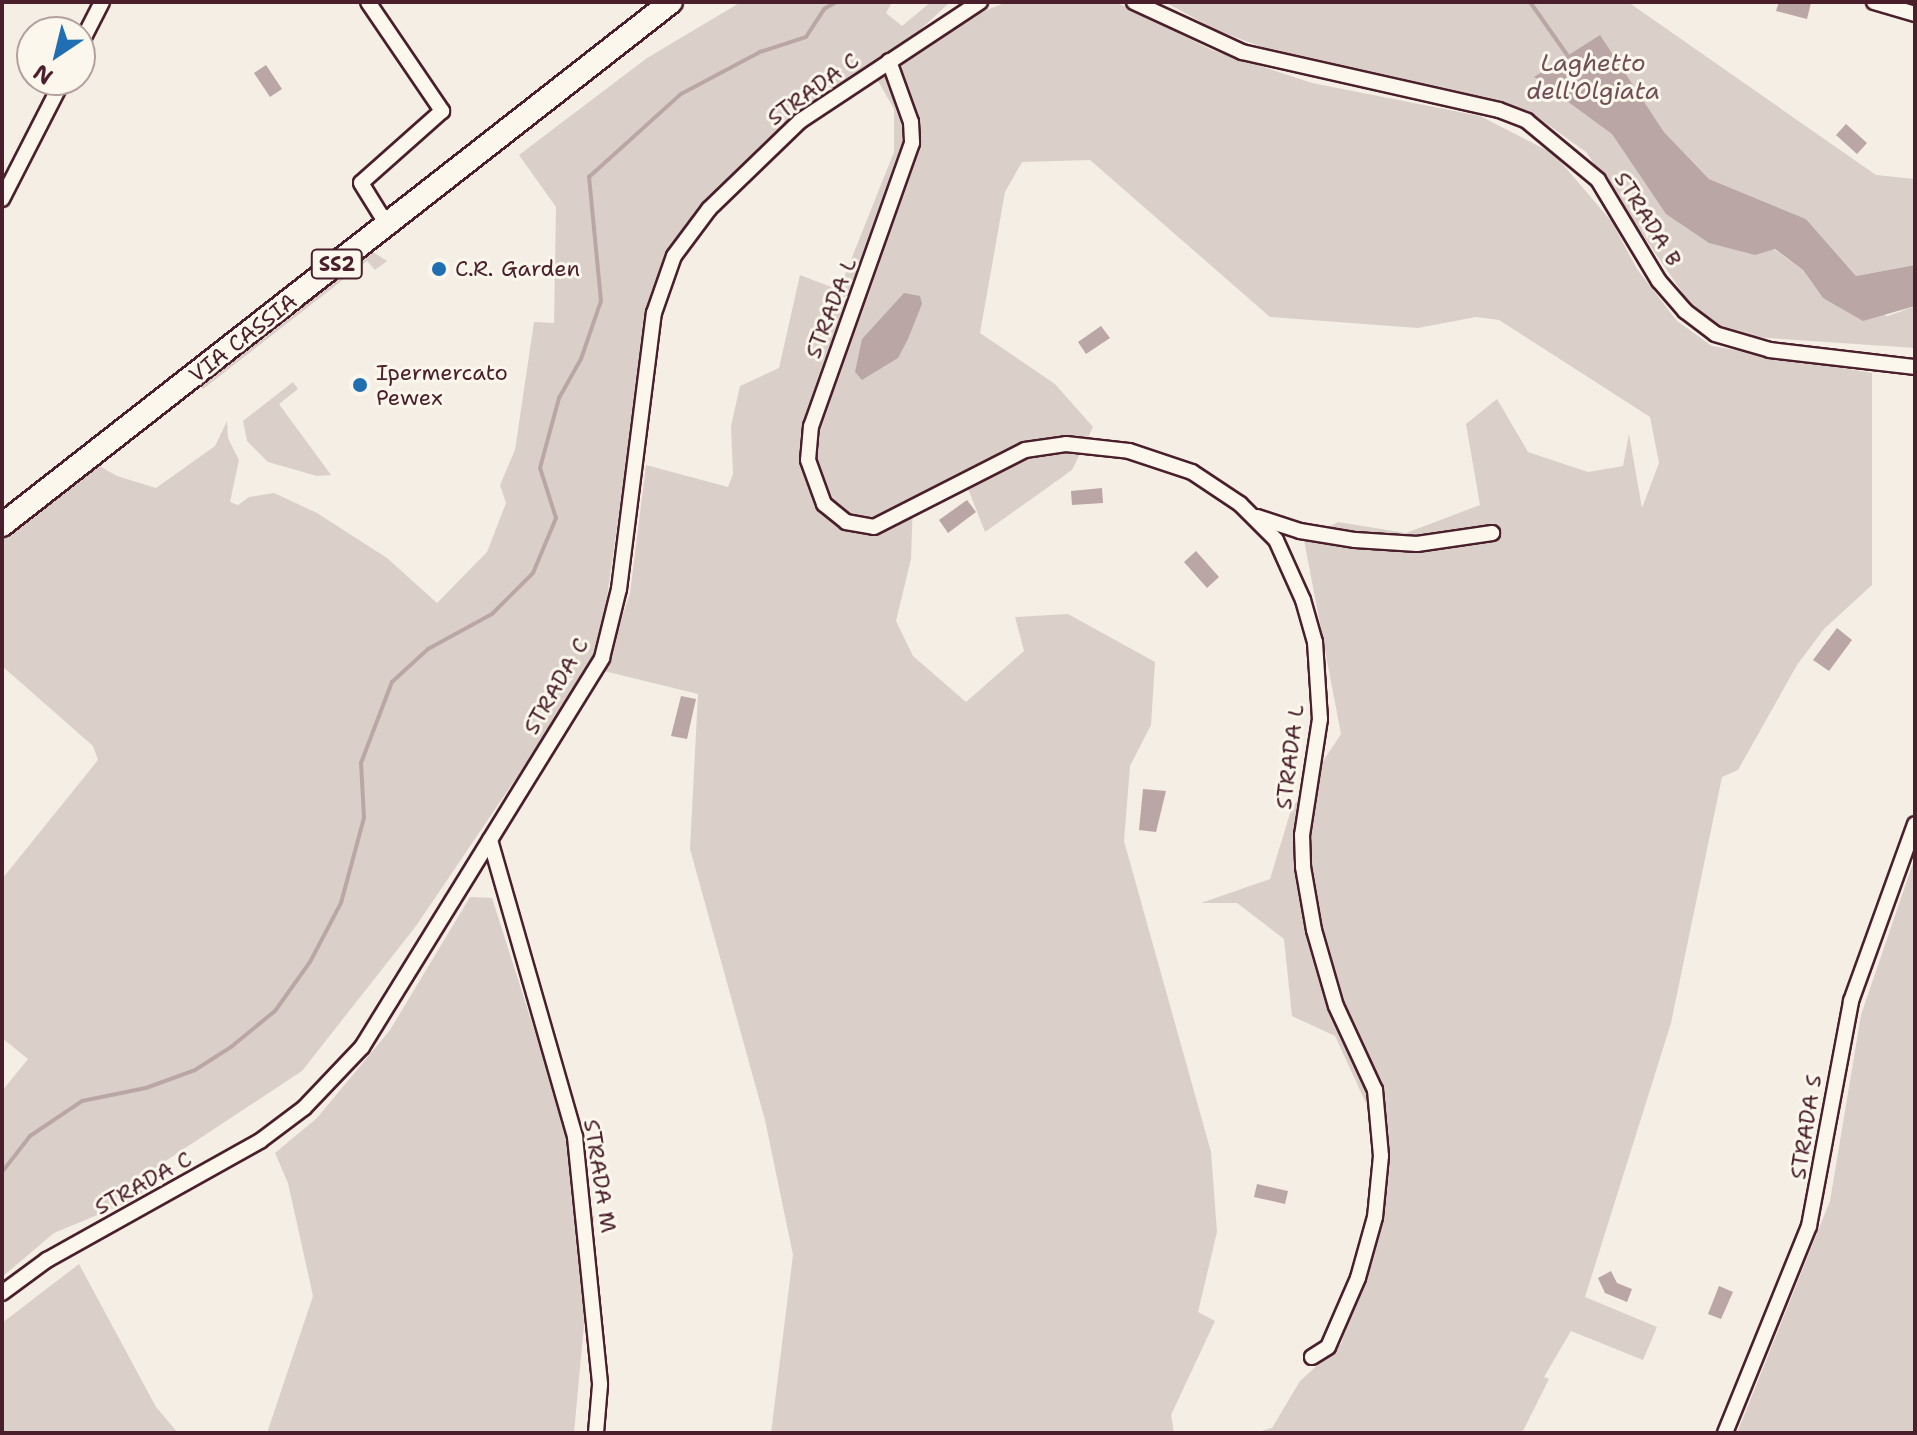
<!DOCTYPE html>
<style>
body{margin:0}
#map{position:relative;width:1917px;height:1435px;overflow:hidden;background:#f4eee4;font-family:"Shantell Sans",sans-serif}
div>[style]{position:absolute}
.green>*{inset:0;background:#dbd0c9}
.water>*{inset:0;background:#baa7a5}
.stream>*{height:4px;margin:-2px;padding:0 2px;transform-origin:2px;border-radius:2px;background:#baa7a5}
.roads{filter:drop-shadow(2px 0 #4a1f2b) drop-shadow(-2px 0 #4a1f2b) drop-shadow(0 2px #4a1f2b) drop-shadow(0 -2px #4a1f2b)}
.minor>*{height:14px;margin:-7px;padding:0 7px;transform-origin:7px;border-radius:7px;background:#fbf7ec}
.primary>*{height:22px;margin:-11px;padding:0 11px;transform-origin:11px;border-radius:11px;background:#fbf7ec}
.dots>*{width:22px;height:22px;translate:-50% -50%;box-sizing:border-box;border:4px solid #fbf7ec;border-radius:50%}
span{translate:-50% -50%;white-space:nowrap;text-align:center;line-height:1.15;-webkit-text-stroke:6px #fbf7ec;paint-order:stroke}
.shield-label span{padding:2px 6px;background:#fbf7ec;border:2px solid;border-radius:6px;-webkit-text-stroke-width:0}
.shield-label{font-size:20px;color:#4a1f2b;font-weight:700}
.street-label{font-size:22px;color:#4a1f2b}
.poi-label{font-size:22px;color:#4a1f2b}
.left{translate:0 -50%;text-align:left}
.water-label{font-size:24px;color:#714f56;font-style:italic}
.frame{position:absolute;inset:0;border:4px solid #4a1f2b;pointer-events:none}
.north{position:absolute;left:16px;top:16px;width:80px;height:80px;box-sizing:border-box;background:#fbf7ec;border:2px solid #b4a19f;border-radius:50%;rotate:215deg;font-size:22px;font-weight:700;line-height:32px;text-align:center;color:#4a1f2b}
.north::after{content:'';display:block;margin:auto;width:28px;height:36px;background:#1f6fb2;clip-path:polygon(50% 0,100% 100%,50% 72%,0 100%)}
</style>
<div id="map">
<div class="green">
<i style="clip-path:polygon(741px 2px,892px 2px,886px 13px,902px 26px,931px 2px,950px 2px,897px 52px,833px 88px,748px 162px,698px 213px,651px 291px,601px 639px,590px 669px,416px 926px,302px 1071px,164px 1162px,138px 1198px,54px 1233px,2px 1277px,2px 1091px,28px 1059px,2px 1038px,2px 879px,98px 760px,93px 746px,2px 666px,2px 540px,96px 464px,117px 476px,156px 488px,215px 446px,227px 421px,228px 438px,239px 460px,230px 502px,238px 505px,249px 497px,274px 493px,317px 513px,387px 558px,437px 603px,487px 552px,506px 503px,500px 485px,515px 450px,534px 322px,554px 323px,556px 207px,519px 155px,647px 58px)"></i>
<i style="clip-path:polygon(1007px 2px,1116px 2px,1212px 50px,1312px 83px,1480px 116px,1554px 154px,1612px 222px,1637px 269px,1677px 321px,1712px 346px,1872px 373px,1872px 585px,1824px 629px,1797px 665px,1738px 770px,1722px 777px,1671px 1023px,1585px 1297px,1657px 1327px,1643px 1360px,1571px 1331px,1544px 1377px,1549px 1379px,1522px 1433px,1254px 1433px,1272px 1428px,1300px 1381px,1341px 1344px,1363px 1276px,1389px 1153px,1335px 1036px,1292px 1016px,1284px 939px,1237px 903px,1201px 903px,1270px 879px,1291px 810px,1341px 734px,1304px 540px,1338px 522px,1406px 533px,1480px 505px,1466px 424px,1497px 399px,1528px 452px,1588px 472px,1623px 466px,1629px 434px,1642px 508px,1659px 463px,1650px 417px,1499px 320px,1476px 317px,1418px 328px,1270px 317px,1090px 160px,1022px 162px,1005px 192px,980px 333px,1055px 384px,1093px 427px,1072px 470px,985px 532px,967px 486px,913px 500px,911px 559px,896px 621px,913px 656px,966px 702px,1024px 651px,1015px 617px,1068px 614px,1155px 662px,1151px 725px,1130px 766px,1124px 841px,1211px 1152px,1217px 1232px,1198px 1312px,1215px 1321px,1171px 1415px,1174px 1433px,771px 1433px,793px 1255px,765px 1120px,690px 849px,698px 694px,604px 671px,630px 593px,646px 465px,728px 487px,733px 474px,731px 426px,740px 386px,779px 368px,800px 275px,839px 290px,894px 152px,894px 109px,877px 79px,969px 17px)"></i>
<i style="clip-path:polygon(1165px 2px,1628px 2px,1876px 175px,1915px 179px,1915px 265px,1856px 276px,1806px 219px,1709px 179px,1664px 132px,1600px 36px,1535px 78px,1803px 270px,1823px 298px,1888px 316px,1915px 306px,1915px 348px,1739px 336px,1709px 321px,1686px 298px,1586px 152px,1529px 111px,1294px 59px,1216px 30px)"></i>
<i style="clip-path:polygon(370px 250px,387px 261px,375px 270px,367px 261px,203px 389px,199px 385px)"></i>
<i style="clip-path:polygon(293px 382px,298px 389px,279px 404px,331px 475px,317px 476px,268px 462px,247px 441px,243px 421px)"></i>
<i style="clip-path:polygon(1915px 857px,1915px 1433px,1737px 1433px,1830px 1201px,1861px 1015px)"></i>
<i style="clip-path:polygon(470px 897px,492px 898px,594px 1217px,574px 1433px,267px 1433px,313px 1296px,288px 1183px,275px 1153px,317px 1118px,390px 1030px)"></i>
<i style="clip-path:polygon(79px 1264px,156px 1407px,178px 1433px,2px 1433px,2px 1323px)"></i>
</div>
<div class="water">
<i style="clip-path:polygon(1779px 2px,1811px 3px,1807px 19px,1776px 11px)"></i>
<i style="clip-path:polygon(1600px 35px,1664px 132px,1709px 179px,1806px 219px,1856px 276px,1915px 265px,1915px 306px,1863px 321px,1823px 298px,1803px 270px,1775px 249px,1755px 255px,1709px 243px,1666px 214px,1612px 134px,1534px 77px)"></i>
<i style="clip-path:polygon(266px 65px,282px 89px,270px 97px,254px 73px)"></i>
<i style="clip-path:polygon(1846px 124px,1867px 143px,1857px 154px,1836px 135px)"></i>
<i style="clip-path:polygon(904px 293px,920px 296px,922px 304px,908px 339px,898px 358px,862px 380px,855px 372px,862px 339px)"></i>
<i style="clip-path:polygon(1101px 326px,1110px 338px,1086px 354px,1078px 342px)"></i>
<i style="clip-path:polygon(1102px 488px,1103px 503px,1072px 505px,1071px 491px)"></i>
<i style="clip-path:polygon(967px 500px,976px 512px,948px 533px,939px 520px)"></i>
<i style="clip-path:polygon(1196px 551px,1219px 577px,1207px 588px,1184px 562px)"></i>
<i style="clip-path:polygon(1837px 628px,1852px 640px,1829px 671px,1813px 660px)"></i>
<i style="clip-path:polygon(681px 696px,696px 699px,687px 739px,671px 736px)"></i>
<i style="clip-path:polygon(1143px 789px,1166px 791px,1156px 832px,1139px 830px)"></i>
<i style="clip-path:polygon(1257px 1184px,1288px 1191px,1285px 1204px,1254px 1197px)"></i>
<i style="clip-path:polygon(1611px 1271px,1617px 1283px,1632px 1289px,1627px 1302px,1605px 1293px,1598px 1278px)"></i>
<i style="clip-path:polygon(1719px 1286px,1733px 1292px,1721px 1319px,1708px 1314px)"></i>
</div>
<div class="stream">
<i style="left:1530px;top:2px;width:66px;rotate:54.9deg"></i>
<i style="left:2px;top:1172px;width:46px;rotate:-52.1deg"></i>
<i style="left:30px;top:1136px;width:63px;rotate:-33.9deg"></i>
<i style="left:82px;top:1101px;width:65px;rotate:-11.5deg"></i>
<i style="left:146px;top:1088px;width:52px;rotate:-20.2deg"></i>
<i style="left:195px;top:1070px;width:43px;rotate:-32.6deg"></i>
<i style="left:231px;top:1047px;width:57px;rotate:-39.3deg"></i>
<i style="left:275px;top:1011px;width:60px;rotate:-54.5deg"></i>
<i style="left:310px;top:962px;width:67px;rotate:-62.3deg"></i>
<i style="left:341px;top:903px;width:88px;rotate:-74.9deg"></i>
<i style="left:364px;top:818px;width:55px;rotate:-93.1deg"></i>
<i style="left:361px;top:763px;width:87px;rotate:-69.1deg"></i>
<i style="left:392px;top:682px;width:49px;rotate:-42.5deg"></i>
<i style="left:428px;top:649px;width:73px;rotate:-28.7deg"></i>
<i style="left:492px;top:614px;width:58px;rotate:-45deg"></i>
<i style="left:533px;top:573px;width:60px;rotate:-67.3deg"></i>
<i style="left:556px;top:518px;width:52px;rotate:-107.7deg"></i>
<i style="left:540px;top:468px;width:73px;rotate:-74.8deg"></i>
<i style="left:559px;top:398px;width:45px;rotate:-60.6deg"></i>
<i style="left:581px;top:359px;width:61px;rotate:-71deg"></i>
<i style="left:601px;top:301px;width:125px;rotate:-95.5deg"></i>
<i style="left:589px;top:177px;width:124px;rotate:-42.1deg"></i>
<i style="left:681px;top:94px;width:89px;rotate:-28deg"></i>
<i style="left:760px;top:52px;width:48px;rotate:-18.1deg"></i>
<i style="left:806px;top:37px;width:33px;rotate:-57deg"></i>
<i style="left:824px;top:9px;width:14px;rotate:-30deg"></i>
</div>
<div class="roads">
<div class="minor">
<i style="left:368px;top:2px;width:132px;rotate:55.8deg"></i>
<i style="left:442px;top:111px;width:108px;rotate:138.4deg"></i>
<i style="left:361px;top:183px;width:49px;rotate:58.2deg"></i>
<i style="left:1134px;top:2px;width:119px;rotate:24.8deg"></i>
<i style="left:1242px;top:52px;width:263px;rotate:12.7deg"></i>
<i style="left:1499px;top:110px;width:30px;rotate:21deg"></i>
<i style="left:1527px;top:121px;width:92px;rotate:39.7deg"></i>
<i style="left:1598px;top:180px;width:118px;rotate:58.9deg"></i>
<i style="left:1659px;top:281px;width:40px;rotate:49deg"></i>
<i style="left:1685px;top:311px;width:38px;rotate:37deg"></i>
<i style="left:1715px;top:334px;width:57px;rotate:16.2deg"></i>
<i style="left:1770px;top:350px;width:146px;rotate:6.7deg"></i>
<i style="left:1874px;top:2px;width:43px;rotate:16.3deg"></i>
<i style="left:80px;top:45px;width:48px;rotate:-62.9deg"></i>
<i style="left:889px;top:61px;width:65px;rotate:70.2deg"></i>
<i style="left:911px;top:122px;width:21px;rotate:87deg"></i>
<i style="left:912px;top:143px;width:300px;rotate:109.6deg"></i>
<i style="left:811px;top:426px;width:34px;rotate:95deg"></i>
<i style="left:808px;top:460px;width:47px;rotate:70deg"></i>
<i style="left:824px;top:504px;width:28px;rotate:39deg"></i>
<i style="left:846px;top:522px;width:28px;rotate:10deg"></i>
<i style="left:874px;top:527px;width:169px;rotate:-27deg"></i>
<i style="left:1025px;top:450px;width:41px;rotate:-8.3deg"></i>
<i style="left:1066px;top:444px;width:63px;rotate:6.3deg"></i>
<i style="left:1129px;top:451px;width:66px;rotate:18.4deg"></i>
<i style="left:1192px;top:472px;width:58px;rotate:33.7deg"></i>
<i style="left:1240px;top:504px;width:51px;rotate:45deg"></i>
<i style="left:1276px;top:540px;width:66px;rotate:65.8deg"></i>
<i style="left:1303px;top:600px;width:44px;rotate:74.1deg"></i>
<i style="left:1315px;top:642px;width:77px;rotate:86.3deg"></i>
<i style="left:1320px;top:719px;width:117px;rotate:98.8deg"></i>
<i style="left:1302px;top:835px;width:32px;rotate:88deg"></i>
<i style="left:1303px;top:867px;width:64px;rotate:80.1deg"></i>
<i style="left:1314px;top:930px;width:79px;rotate:73.9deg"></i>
<i style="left:1336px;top:1006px;width:93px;rotate:65.1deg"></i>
<i style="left:1375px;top:1090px;width:66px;rotate:84.8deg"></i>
<i style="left:1381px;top:1156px;width:61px;rotate:95.6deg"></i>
<i style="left:1375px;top:1217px;width:63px;rotate:105.6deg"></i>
<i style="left:1358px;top:1278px;width:75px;rotate:113.5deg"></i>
<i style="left:1328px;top:1347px;width:19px;rotate:148deg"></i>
<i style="left:2px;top:199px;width:134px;rotate:-62.9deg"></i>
<i style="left:1257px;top:517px;width:45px;rotate:18deg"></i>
<i style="left:1300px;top:531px;width:56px;rotate:9.3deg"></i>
<i style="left:1355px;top:540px;width:62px;rotate:3.7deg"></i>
<i style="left:1417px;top:544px;width:76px;rotate:-8.3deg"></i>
<i style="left:490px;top:840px;width:309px;rotate:74deg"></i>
<i style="left:575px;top:1137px;width:249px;rotate:84.2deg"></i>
<i style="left:600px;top:1385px;width:48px;rotate:94.8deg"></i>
<i style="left:2px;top:1293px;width:56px;rotate:-36.3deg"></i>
<i style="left:47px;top:1260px;width:244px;rotate:-29.2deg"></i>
<i style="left:260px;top:1141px;width:55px;rotate:-36.9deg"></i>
<i style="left:304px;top:1108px;width:84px;rotate:-46.4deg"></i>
<i style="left:362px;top:1047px;width:457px;rotate:-58.3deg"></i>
<i style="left:602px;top:658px;width:71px;rotate:-76.2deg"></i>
<i style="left:619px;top:589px;width:278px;rotate:-82.8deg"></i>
<i style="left:654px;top:313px;width:60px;rotate:-70.7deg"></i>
<i style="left:674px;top:256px;width:59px;rotate:-53.3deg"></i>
<i style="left:709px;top:209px;width:127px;rotate:-44deg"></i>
<i style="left:800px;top:121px;width:216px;rotate:-33.5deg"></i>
<i style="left:1725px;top:1433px;width:223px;rotate:-67.9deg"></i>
<i style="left:1809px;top:1226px;width:229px;rotate:-79.4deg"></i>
<i style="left:1851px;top:1001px;width:188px;rotate:-70.1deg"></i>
</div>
<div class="primary">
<i style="left:2px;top:525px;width:849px;rotate:-38.02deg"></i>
</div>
</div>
<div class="dots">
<i style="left:439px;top:269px;background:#1f6fb2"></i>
<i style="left:360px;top:385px;background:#1f6fb2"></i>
</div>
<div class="shield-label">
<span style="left:337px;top:264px">SS2</span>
</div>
<div class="street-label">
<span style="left:813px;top:89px;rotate:-36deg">STRADA C</span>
<span style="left:1648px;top:219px;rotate:58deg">STRADA B</span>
<span style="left:831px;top:308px;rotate:-69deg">STRADA L</span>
<span style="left:243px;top:338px;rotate:-38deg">VIA CASSIA</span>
<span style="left:556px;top:686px;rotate:-60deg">STRADA C</span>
<span style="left:1290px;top:757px;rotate:-83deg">STRADA L</span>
<span style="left:1806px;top:1127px;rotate:-81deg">STRADA S</span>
<span style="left:600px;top:1176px;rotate:81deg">STRADA M</span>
<span style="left:143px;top:1183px;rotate:-29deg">STRADA C</span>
</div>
<div class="poi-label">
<span class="left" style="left:455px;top:269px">C.R. Garden</span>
<span class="left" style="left:376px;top:385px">Ipermercato<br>Pewex</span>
</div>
<div class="water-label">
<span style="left:1593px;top:78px">Laghetto<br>dell'Olgiata</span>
</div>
<div class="frame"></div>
<div class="north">N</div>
</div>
